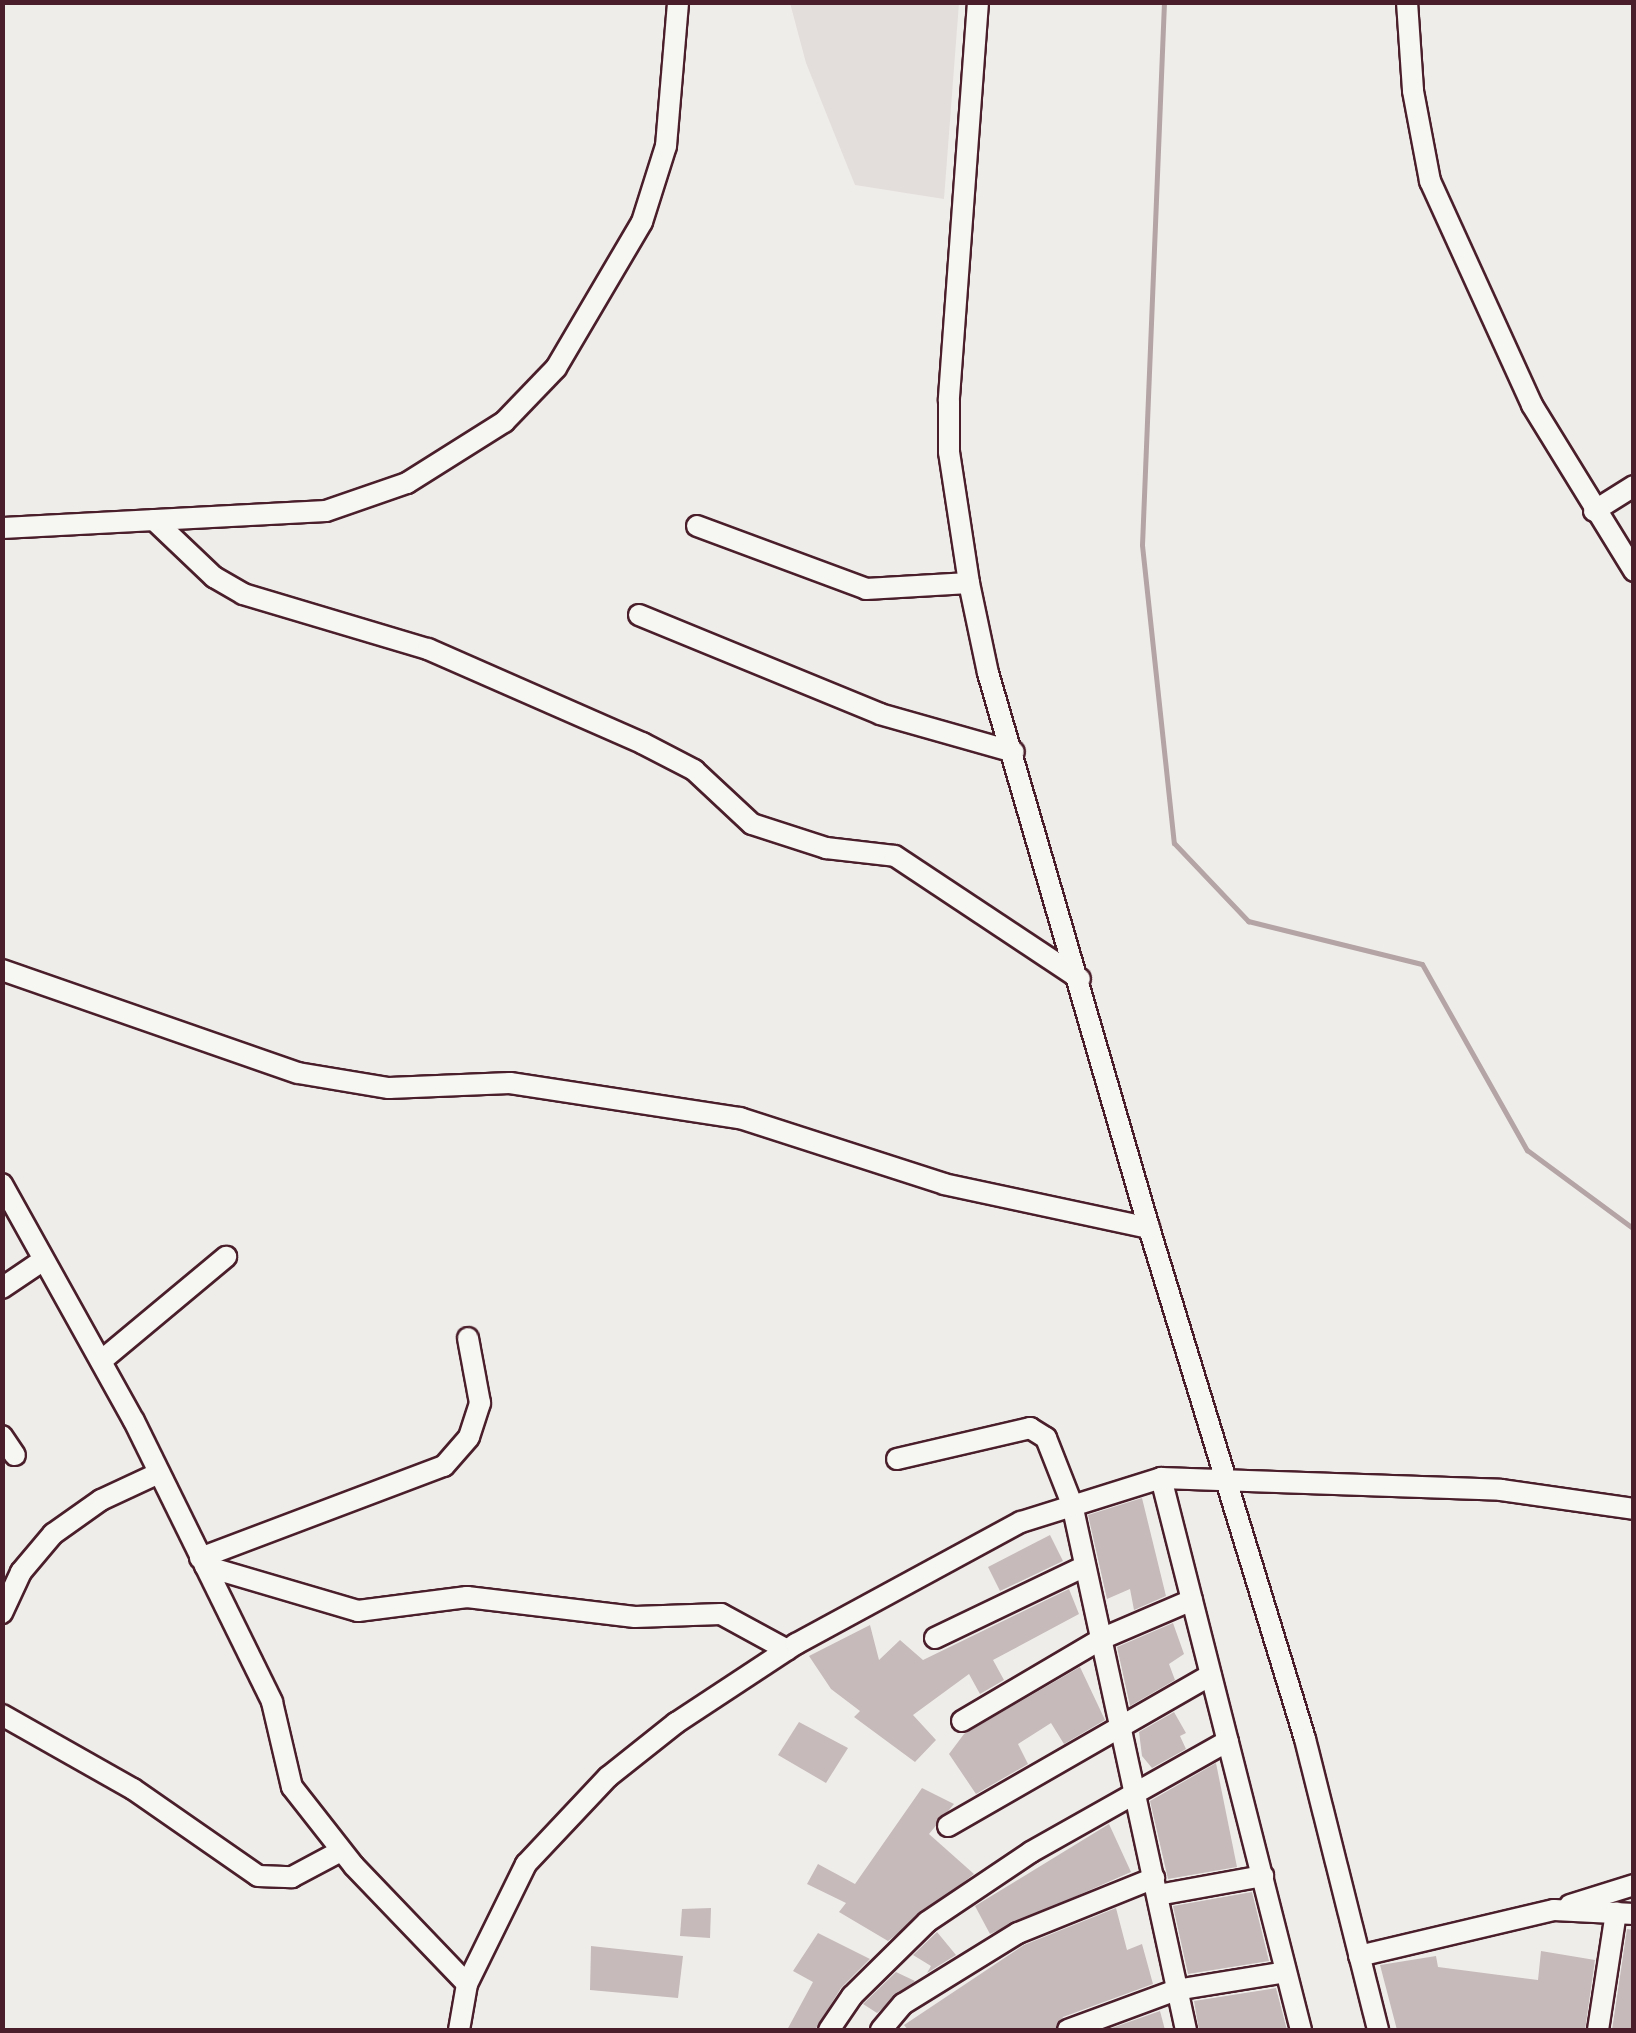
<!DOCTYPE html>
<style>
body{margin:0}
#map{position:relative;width:1636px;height:2033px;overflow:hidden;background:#efedea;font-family:"Shantell Sans",sans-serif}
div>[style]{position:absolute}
.built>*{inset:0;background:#e3dedc}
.stream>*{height:5px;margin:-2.5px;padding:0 2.5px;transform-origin:2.5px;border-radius:2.5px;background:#b4a4a5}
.building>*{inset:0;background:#c6babb}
.roads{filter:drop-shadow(2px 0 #4a1f2b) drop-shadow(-2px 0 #4a1f2b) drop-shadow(0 2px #4a1f2b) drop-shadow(0 -2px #4a1f2b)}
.minor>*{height:20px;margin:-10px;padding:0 10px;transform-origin:10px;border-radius:10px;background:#f6f6f2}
span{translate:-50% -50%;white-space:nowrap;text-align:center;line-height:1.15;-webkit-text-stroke:10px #f6f6f2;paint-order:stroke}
.frame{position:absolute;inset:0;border:5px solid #4a1f2b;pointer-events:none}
</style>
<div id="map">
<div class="built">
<i style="clip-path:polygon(790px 3px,959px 3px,944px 199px,855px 185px,806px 63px)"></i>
</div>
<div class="stream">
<i style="left:1164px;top:2px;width:543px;rotate:92.32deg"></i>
<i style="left:1142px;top:545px;width:300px;rotate:83.9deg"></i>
<i style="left:1174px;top:843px;width:108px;rotate:46.5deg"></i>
<i style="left:1248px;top:921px;width:179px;rotate:13.9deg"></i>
<i style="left:1422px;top:964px;width:214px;rotate:60.6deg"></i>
<i style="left:1527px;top:1150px;width:133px;rotate:36.4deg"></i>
</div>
<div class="building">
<i style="clip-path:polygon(1142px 1498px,1166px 1596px,1134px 1610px,1130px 1589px,1107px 1599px,1088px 1515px)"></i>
<i style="clip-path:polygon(1050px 1535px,1063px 1561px,1000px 1591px,988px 1567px)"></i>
<i style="clip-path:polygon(1069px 1589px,1079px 1614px,993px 1660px,1004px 1680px,980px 1694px,969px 1674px,913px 1715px,936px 1740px,915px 1762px,854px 1717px,860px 1711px,831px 1689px,809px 1656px,870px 1625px,879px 1660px,900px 1640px,923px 1660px)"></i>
<i style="clip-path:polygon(1173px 1623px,1184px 1654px,1169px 1664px,1175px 1680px,1130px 1706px,1117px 1647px)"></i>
<i style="clip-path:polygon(1080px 1667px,1105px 1720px,1064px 1744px,1051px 1723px,1018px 1744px,1028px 1764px,976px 1794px,949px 1754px,964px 1734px)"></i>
<i style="clip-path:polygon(1174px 1712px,1186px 1733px,1180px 1736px,1186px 1749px,1152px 1768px,1142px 1756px,1139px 1732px)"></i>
<i style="clip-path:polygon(799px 1722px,848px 1748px,826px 1783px,778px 1755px)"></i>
<i style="clip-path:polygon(1216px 1763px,1237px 1867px,1168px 1879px,1150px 1801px)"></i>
<i style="clip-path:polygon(922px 1788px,954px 1804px,929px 1834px,974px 1874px,888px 1941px,839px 1912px,846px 1903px,807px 1884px,818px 1864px,855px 1884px)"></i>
<i style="clip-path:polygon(1109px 1824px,1131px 1872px,990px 1934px,975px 1906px)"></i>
<i style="clip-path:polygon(1252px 1892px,1269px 1961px,1188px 1974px,1173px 1906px)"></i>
<i style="clip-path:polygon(711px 1908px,710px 1938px,680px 1936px,682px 1909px)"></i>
<i style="clip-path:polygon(1116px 1908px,1127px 1950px,1142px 1944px,1153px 1984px,1063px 2017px,1055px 2030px,908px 2030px,904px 2025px,1024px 1945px)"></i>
<i style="clip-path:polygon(1627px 1929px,1634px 1930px,1634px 2030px,1612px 2030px)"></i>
<i style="clip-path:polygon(937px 1932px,956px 1955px,927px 1973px,931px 1966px,913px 1955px)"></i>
<i style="clip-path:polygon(818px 1933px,870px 1959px,841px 1988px,815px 2030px,787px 2030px,813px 1982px,793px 1971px)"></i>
<i style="clip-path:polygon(591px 1946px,683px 1956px,678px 1998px,590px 1990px)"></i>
<i style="clip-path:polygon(1541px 1951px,1595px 1960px,1585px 2030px,1397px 2030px,1380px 1965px,1436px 1956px,1438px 1967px,1538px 1980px)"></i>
<i style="clip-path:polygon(896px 1972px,915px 1981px,877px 2013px,863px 2004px)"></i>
<i style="clip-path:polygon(1276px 1988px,1287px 2030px,1199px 2030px,1194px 2001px)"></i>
<i style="clip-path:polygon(1160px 2011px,1165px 2030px,1106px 2030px)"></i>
</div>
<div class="roads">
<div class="minor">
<i style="left:978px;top:2px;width:400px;rotate:94.2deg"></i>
<i style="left:949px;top:401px;width:51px;rotate:90deg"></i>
<i style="left:949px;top:452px;width:133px;rotate:81.3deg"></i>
<i style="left:969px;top:583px;width:92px;rotate:78.1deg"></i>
<i style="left:988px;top:673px;width:578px;rotate:73.82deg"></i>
<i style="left:1149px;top:1228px;width:534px;rotate:73.02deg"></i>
<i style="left:1305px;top:1739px;width:300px;rotate:75.9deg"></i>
<i style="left:1407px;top:2px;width:89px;rotate:86.1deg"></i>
<i style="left:1413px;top:91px;width:92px;rotate:79.3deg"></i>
<i style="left:1430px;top:181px;width:246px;rotate:65.5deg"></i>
<i style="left:1532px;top:405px;width:195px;rotate:58.4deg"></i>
<i style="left:1594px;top:511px;width:47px;rotate:-32deg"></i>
<i style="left:154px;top:520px;width:83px;rotate:43.5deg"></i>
<i style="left:214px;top:577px;width:34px;rotate:30deg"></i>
<i style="left:243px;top:594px;width:193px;rotate:16.6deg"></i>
<i style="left:428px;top:649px;width:234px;rotate:23.7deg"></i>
<i style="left:642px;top:743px;width:59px;rotate:27.4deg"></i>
<i style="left:694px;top:770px;width:79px;rotate:43deg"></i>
<i style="left:752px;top:824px;width:78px;rotate:18deg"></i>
<i style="left:826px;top:848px;width:69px;rotate:6.6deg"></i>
<i style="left:895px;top:856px;width:222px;rotate:33.6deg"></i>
<i style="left:697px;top:526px;width:180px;rotate:20.4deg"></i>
<i style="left:866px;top:589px;width:103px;rotate:-3.3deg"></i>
<i style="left:2px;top:528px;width:324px;rotate:-3deg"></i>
<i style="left:326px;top:511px;width:86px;rotate:-19.1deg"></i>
<i style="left:407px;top:483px;width:115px;rotate:-32.2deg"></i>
<i style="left:504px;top:422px;width:75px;rotate:-46.1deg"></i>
<i style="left:556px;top:368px;width:169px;rotate:-59.5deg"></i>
<i style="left:642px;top:222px;width:80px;rotate:-72.5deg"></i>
<i style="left:666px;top:146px;width:144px;rotate:-85.2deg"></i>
<i style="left:639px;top:615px;width:261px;rotate:22.3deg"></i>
<i style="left:880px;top:714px;width:139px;rotate:15.8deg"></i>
<i style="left:2px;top:970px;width:313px;rotate:19.2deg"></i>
<i style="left:298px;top:1073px;width:92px;rotate:9.4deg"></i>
<i style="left:389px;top:1088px;width:121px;rotate:-2.4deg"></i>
<i style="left:510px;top:1083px;width:233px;rotate:8.7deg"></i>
<i style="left:740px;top:1118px;width:214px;rotate:17.9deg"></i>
<i style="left:944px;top:1184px;width:210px;rotate:12.1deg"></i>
<i style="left:2px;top:1184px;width:271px;rotate:60.9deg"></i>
<i style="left:134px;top:1421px;width:313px;rotate:63.8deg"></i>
<i style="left:272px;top:1702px;width:87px;rotate:76.8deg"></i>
<i style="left:292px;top:1787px;width:100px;rotate:51.9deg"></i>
<i style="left:354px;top:1866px;width:163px;rotate:46.2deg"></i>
<i style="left:2px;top:1288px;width:48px;rotate:-34deg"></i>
<i style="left:101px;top:1361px;width:163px;rotate:-39.8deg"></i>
<i style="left:2px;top:1436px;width:23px;rotate:56deg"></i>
<i style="left:897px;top:1459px;width:137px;rotate:-13.1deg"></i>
<i style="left:1030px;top:1428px;width:19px;rotate:32deg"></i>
<i style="left:1046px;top:1438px;width:71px;rotate:68.5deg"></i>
<i style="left:1072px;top:1504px;width:538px;rotate:77.77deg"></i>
<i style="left:1161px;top:1478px;width:569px;rotate:75.77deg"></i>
<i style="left:200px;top:1558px;width:261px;rotate:-20.7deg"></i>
<i style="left:444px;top:1466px;width:38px;rotate:-49deg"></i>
<i style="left:469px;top:1437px;width:36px;rotate:-72deg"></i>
<i style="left:480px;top:1403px;width:66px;rotate:-100.5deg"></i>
<i style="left:205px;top:1566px;width:159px;rotate:16.4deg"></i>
<i style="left:358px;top:1611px;width:110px;rotate:-7.3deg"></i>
<i style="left:467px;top:1597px;width:169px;rotate:6.8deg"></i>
<i style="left:635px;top:1617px;width:86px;rotate:-2deg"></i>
<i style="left:721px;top:1614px;width:75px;rotate:28.6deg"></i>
<i style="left:2px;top:1613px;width:45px;rotate:-65.1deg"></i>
<i style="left:21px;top:1572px;width:50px;rotate:-49.9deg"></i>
<i style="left:53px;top:1534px;width:59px;rotate:-35.3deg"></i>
<i style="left:101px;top:1500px;width:64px;rotate:-25deg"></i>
<i style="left:935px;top:1638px;width:166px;rotate:-25.6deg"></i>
<i style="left:2px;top:1715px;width:150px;rotate:29.5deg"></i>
<i style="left:133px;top:1789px;width:152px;rotate:34.8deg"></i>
<i style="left:258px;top:1876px;width:34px;rotate:2deg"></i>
<i style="left:292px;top:1877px;width:55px;rotate:-28deg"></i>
<i style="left:962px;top:1721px;width:161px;rotate:-30.5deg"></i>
<i style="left:1101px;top:1639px;width:99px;rotate:-23.2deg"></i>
<i style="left:948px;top:1826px;width:303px;rotate:-29.9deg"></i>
<i style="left:1158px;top:1895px;width:107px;rotate:-10.3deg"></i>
<i style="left:1570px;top:1905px;width:67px;rotate:-17.4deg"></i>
<i style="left:1359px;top:1956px;width:200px;rotate:-13.3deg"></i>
<i style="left:1554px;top:1910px;width:80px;rotate:2.9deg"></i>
<i style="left:459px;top:2030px;width:47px;rotate:-80.1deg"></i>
<i style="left:467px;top:1984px;width:134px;rotate:-63.8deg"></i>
<i style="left:526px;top:1864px;width:120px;rotate:-46.7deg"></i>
<i style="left:608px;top:1777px;width:87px;rotate:-38.5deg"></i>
<i style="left:676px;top:1723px;width:144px;rotate:-33.4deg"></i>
<i style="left:796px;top:1644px;width:256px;rotate:-28.5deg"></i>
<i style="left:1021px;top:1522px;width:147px;rotate:-17.4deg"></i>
<i style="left:1161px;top:1478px;width:340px;rotate:2deg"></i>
<i style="left:1501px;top:1490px;width:134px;rotate:8.1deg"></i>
<i style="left:829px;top:2030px;width:41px;rotate:-55.9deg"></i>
<i style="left:852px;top:1996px;width:105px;rotate:-44.6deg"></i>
<i style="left:927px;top:1922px;width:125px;rotate:-33.9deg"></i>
<i style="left:1031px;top:1852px;width:226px;rotate:-29.4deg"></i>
<i style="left:881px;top:2030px;width:34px;rotate:-50deg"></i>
<i style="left:903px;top:2004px;width:135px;rotate:-31.7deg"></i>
<i style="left:1018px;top:1933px;width:147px;rotate:-22deg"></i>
<i style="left:1068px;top:2030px;width:115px;rotate:-20.3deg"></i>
<i style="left:1176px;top:1990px;width:111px;rotate:-9.3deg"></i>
<i style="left:1598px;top:2030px;width:119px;rotate:-81.3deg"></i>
</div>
</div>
<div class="frame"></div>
</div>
